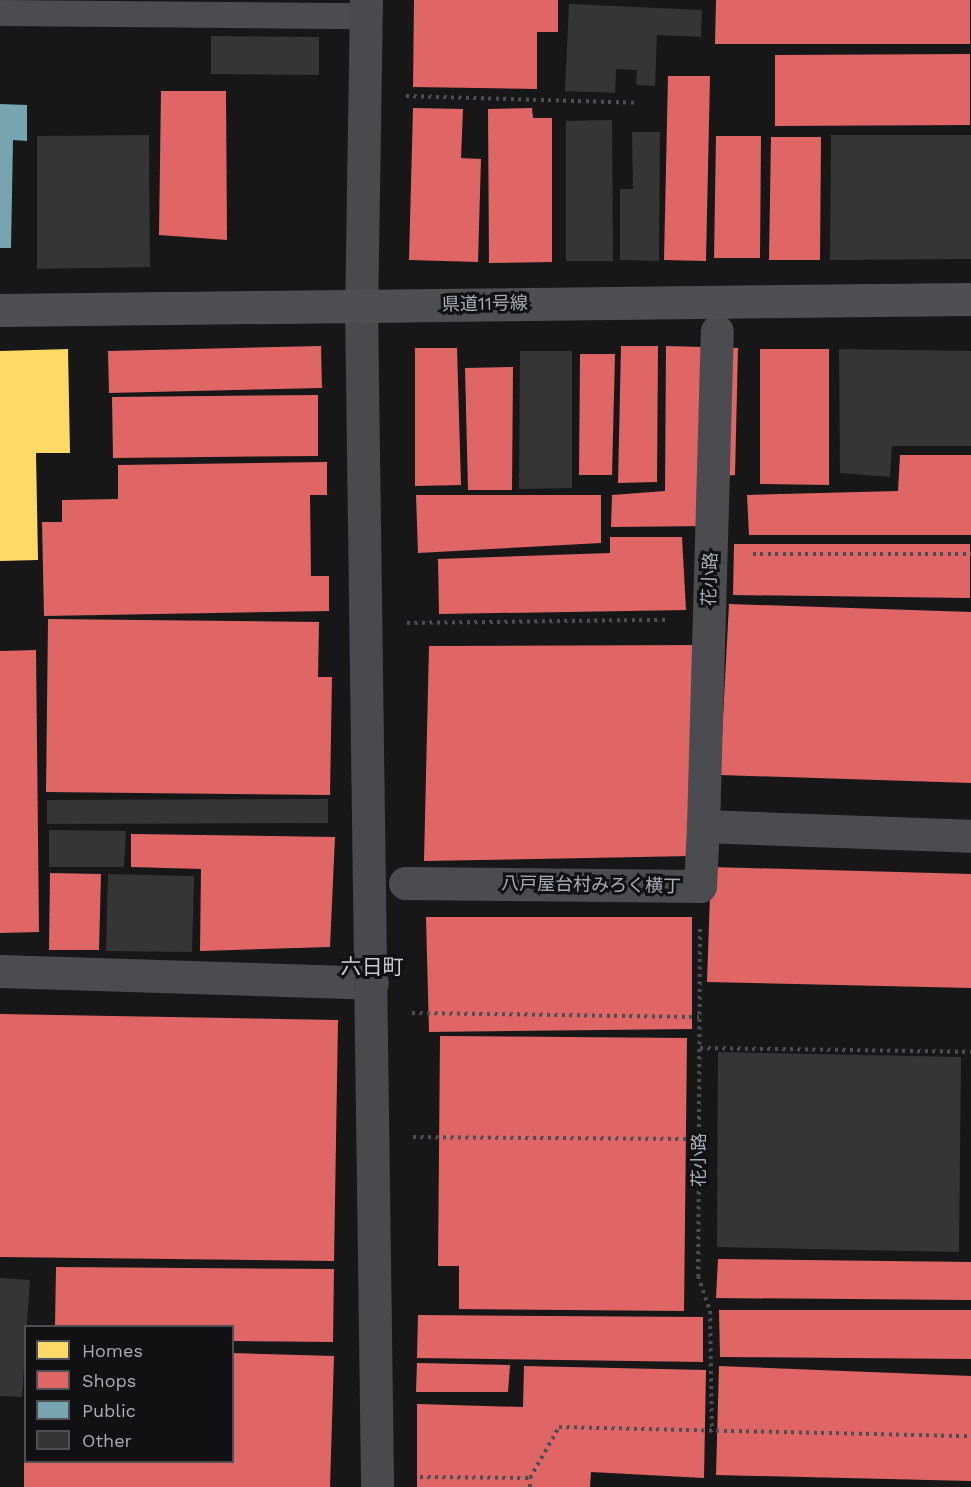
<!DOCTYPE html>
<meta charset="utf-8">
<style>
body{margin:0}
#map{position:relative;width:971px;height:1487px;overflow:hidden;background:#171717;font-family:"Work Sans","Noto Sans JP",sans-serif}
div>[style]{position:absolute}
.homes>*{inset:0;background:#ffd966}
.shops>*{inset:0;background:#e06666}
.public>*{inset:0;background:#76a5af}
.building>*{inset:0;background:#353536}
.path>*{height:4px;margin-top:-2px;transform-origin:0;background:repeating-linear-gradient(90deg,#4d4e52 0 3px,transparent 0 7.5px)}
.lane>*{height:26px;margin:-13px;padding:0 13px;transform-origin:13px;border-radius:13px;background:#4b4c50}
.street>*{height:33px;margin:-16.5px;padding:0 16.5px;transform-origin:16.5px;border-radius:16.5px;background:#4b4c50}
.secondary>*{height:33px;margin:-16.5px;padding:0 16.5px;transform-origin:16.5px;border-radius:16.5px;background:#4a4a4e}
.primary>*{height:33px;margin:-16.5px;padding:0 16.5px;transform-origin:16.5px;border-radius:16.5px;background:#4d4f52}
span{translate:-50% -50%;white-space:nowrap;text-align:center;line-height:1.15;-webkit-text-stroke:6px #111113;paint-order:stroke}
.street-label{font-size:18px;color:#a8adb8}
.quarter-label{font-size:21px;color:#c9ccd4}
.legend{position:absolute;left:24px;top:1325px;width:210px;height:138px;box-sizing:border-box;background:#111113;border:2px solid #4d4f55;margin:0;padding:8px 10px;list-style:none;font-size:18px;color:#a8adb8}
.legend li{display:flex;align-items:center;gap:12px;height:30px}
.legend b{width:30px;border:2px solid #4d4f55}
</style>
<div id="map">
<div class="homes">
<i style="clip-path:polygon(68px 349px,70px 453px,36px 453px,38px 560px,0 561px,0 351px)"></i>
</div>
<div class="shops">
<i style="clip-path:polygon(414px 0,558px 0,558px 32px,537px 32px,537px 89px,413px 87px)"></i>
<i style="clip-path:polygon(716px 0,970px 0,970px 44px,715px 44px)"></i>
<i style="clip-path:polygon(970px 54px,970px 125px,775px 126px,775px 55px)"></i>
<i style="clip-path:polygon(668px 76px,710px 76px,706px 261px,664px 260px)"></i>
<i style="clip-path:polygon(161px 91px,226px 91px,227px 240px,159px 235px)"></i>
<i style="clip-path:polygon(413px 108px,463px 109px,461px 158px,481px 159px,478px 262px,409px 260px)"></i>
<i style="clip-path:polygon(532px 108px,533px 118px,552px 118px,552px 262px,489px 263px,488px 109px)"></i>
<i style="clip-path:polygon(716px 136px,761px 136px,760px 258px,714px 258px)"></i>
<i style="clip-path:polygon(771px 137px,821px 137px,820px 260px,769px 260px)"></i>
<i style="clip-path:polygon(321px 346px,322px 388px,109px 393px,108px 351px)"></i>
<i style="clip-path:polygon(621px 346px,658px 346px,657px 482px,618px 483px)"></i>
<i style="clip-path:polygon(666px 346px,738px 348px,735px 475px,711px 477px,709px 526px,611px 527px,612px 495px,665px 491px)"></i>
<i style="clip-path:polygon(415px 348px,457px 348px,461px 485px,415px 486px)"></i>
<i style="clip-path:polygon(760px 349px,829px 349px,829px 485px,760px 484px)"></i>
<i style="clip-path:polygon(580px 354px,615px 354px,612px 475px,579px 475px)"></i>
<i style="clip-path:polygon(513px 367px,512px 490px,468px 490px,465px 368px)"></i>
<i style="clip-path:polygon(318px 395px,318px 456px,113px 458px,112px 397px)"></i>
<i style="clip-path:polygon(900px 455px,971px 455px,971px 535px,749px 535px,747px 495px,898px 491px)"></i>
<i style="clip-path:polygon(327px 462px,327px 495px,310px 495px,311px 576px,329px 576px,329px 611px,44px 616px,42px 522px,62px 522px,62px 500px,118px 499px,118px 465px)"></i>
<i style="clip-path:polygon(416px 495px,601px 495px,601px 543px,418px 553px)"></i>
<i style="clip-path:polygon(610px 537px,682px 537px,686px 610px,439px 614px,438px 559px,610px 553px)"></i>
<i style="clip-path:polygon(734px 544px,970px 544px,970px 598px,733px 595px)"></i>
<i style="clip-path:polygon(729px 604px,971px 612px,971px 783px,720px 775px)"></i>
<i style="clip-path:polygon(48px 619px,319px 622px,318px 677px,332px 677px,330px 795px,46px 792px)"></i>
<i style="clip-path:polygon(701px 645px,692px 856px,424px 861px,429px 646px)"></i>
<i style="clip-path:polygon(36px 650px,39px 932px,0 933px,0 651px)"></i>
<i style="clip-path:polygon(131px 834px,335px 837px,330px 947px,200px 951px,201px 869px,131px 867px)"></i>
<i style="clip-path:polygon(711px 867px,971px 874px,971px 988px,707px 982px)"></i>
<i style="clip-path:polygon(50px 873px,101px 874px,99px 950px,49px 950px)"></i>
<i style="clip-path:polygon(426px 917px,692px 917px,692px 1029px,429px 1032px)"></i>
<i style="clip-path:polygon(0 1014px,338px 1020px,334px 1261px,0 1257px)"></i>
<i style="clip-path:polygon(440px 1036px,687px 1038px,684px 1311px,459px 1309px,459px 1266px,438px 1266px)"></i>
<i style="clip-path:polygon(718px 1259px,971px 1262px,971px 1300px,716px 1298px)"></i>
<i style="clip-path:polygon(56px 1267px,334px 1269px,333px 1342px,232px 1341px,232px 1326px,55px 1326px)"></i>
<i style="clip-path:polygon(719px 1310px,971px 1310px,971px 1359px,720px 1357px)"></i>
<i style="clip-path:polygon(418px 1315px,703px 1317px,703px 1362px,417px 1358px)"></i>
<i style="clip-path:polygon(232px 1353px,334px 1356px,330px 1487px,24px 1487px,24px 1462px,232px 1462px)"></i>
<i style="clip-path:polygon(417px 1363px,510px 1365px,508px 1392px,416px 1392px)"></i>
<i style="clip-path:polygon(524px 1366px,706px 1370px,704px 1478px,591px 1472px,590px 1487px,417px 1487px,417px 1404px,523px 1407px)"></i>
<i style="clip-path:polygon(719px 1366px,971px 1376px,971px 1481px,716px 1475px)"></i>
</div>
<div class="public">
<i style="clip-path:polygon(0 104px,27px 105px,27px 141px,13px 140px,11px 248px,0 248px)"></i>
</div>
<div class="building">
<i style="clip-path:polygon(569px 4px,702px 10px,701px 37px,657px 35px,655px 86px,636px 85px,637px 70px,616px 69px,615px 93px,565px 91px)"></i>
<i style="clip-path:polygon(211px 36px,319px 37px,319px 75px,211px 74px)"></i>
<i style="clip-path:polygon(612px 120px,613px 261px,566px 261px,566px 121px)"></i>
<i style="clip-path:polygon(632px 132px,660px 132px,659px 261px,620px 260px,620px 189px,633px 189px)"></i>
<i style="clip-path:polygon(149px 135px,150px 267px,37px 269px,37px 136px)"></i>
<i style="clip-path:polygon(831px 135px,971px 135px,971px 259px,830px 260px)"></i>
<i style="clip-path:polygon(839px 349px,971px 351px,971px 446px,892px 446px,890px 477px,840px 473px)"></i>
<i style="clip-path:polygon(520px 351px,572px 351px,572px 488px,519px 489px)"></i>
<i style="clip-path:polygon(328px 799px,328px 823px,47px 824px,47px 800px)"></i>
<i style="clip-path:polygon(49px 830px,126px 831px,124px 867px,49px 867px)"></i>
<i style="clip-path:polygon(108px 874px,194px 876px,192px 952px,106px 951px)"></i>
<i style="clip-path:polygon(718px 1052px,961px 1057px,959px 1252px,717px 1247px)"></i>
<i style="clip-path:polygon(0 1278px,30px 1280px,22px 1397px,0 1396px)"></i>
</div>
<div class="path">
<i style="left:406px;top:96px;width:230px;rotate:1.7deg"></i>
<i style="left:753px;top:554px;width:218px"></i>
<i style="left:407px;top:623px;width:259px;rotate:-0.7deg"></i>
<i style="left:700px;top:929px;width:347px;rotate:90.3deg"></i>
<i style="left:698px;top:1276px;width:37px;rotate:71deg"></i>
<i style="left:710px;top:1311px;width:121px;rotate:89.1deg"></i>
<i style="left:412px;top:1013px;width:287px;rotate:0.8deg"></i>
<i style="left:700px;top:1048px;width:271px;rotate:0.8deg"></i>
<i style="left:413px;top:1137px;width:286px;rotate:0.4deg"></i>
<i style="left:420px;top:1477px;width:110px;rotate:0.5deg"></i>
<i style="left:530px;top:1478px;width:59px;rotate:-60.4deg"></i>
<i style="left:559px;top:1427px;width:412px;rotate:1.3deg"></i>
<i style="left:530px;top:1487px;width:9px;rotate:-90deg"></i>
</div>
<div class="lane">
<i style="left:0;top:13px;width:365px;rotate:0.5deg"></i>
</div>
<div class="street">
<i style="left:703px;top:826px;width:495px;rotate:-88.4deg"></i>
<i style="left:405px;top:883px;width:295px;rotate:0.6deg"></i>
<i style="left:700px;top:886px;width:60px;rotate:-87.1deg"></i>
<i style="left:703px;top:826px;width:268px;rotate:2.1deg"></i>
<i style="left:0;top:971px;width:372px;rotate:1.8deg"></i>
</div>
<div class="secondary">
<i style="left:366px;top:0;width:305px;rotate:90.9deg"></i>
<i style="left:361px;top:305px;width:1182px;rotate:89.22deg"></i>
</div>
<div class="primary">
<i style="left:0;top:310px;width:971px;rotate:-0.65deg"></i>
</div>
<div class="street-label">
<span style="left:485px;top:304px;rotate:-1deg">県道11号線</span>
<span style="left:710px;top:579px;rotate:-88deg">花小路</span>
<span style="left:591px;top:885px;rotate:1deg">八戸屋台村みろく横丁</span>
<span style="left:699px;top:1160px;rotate:-90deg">花小路</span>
</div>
<div class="quarter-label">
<span style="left:372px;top:967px">六日町</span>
</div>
<ul class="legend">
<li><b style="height:16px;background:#ffd966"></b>Homes</li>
<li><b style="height:16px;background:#e06666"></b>Shops</li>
<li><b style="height:16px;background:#76a5af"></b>Public</li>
<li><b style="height:16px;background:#353536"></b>Other</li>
</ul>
</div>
